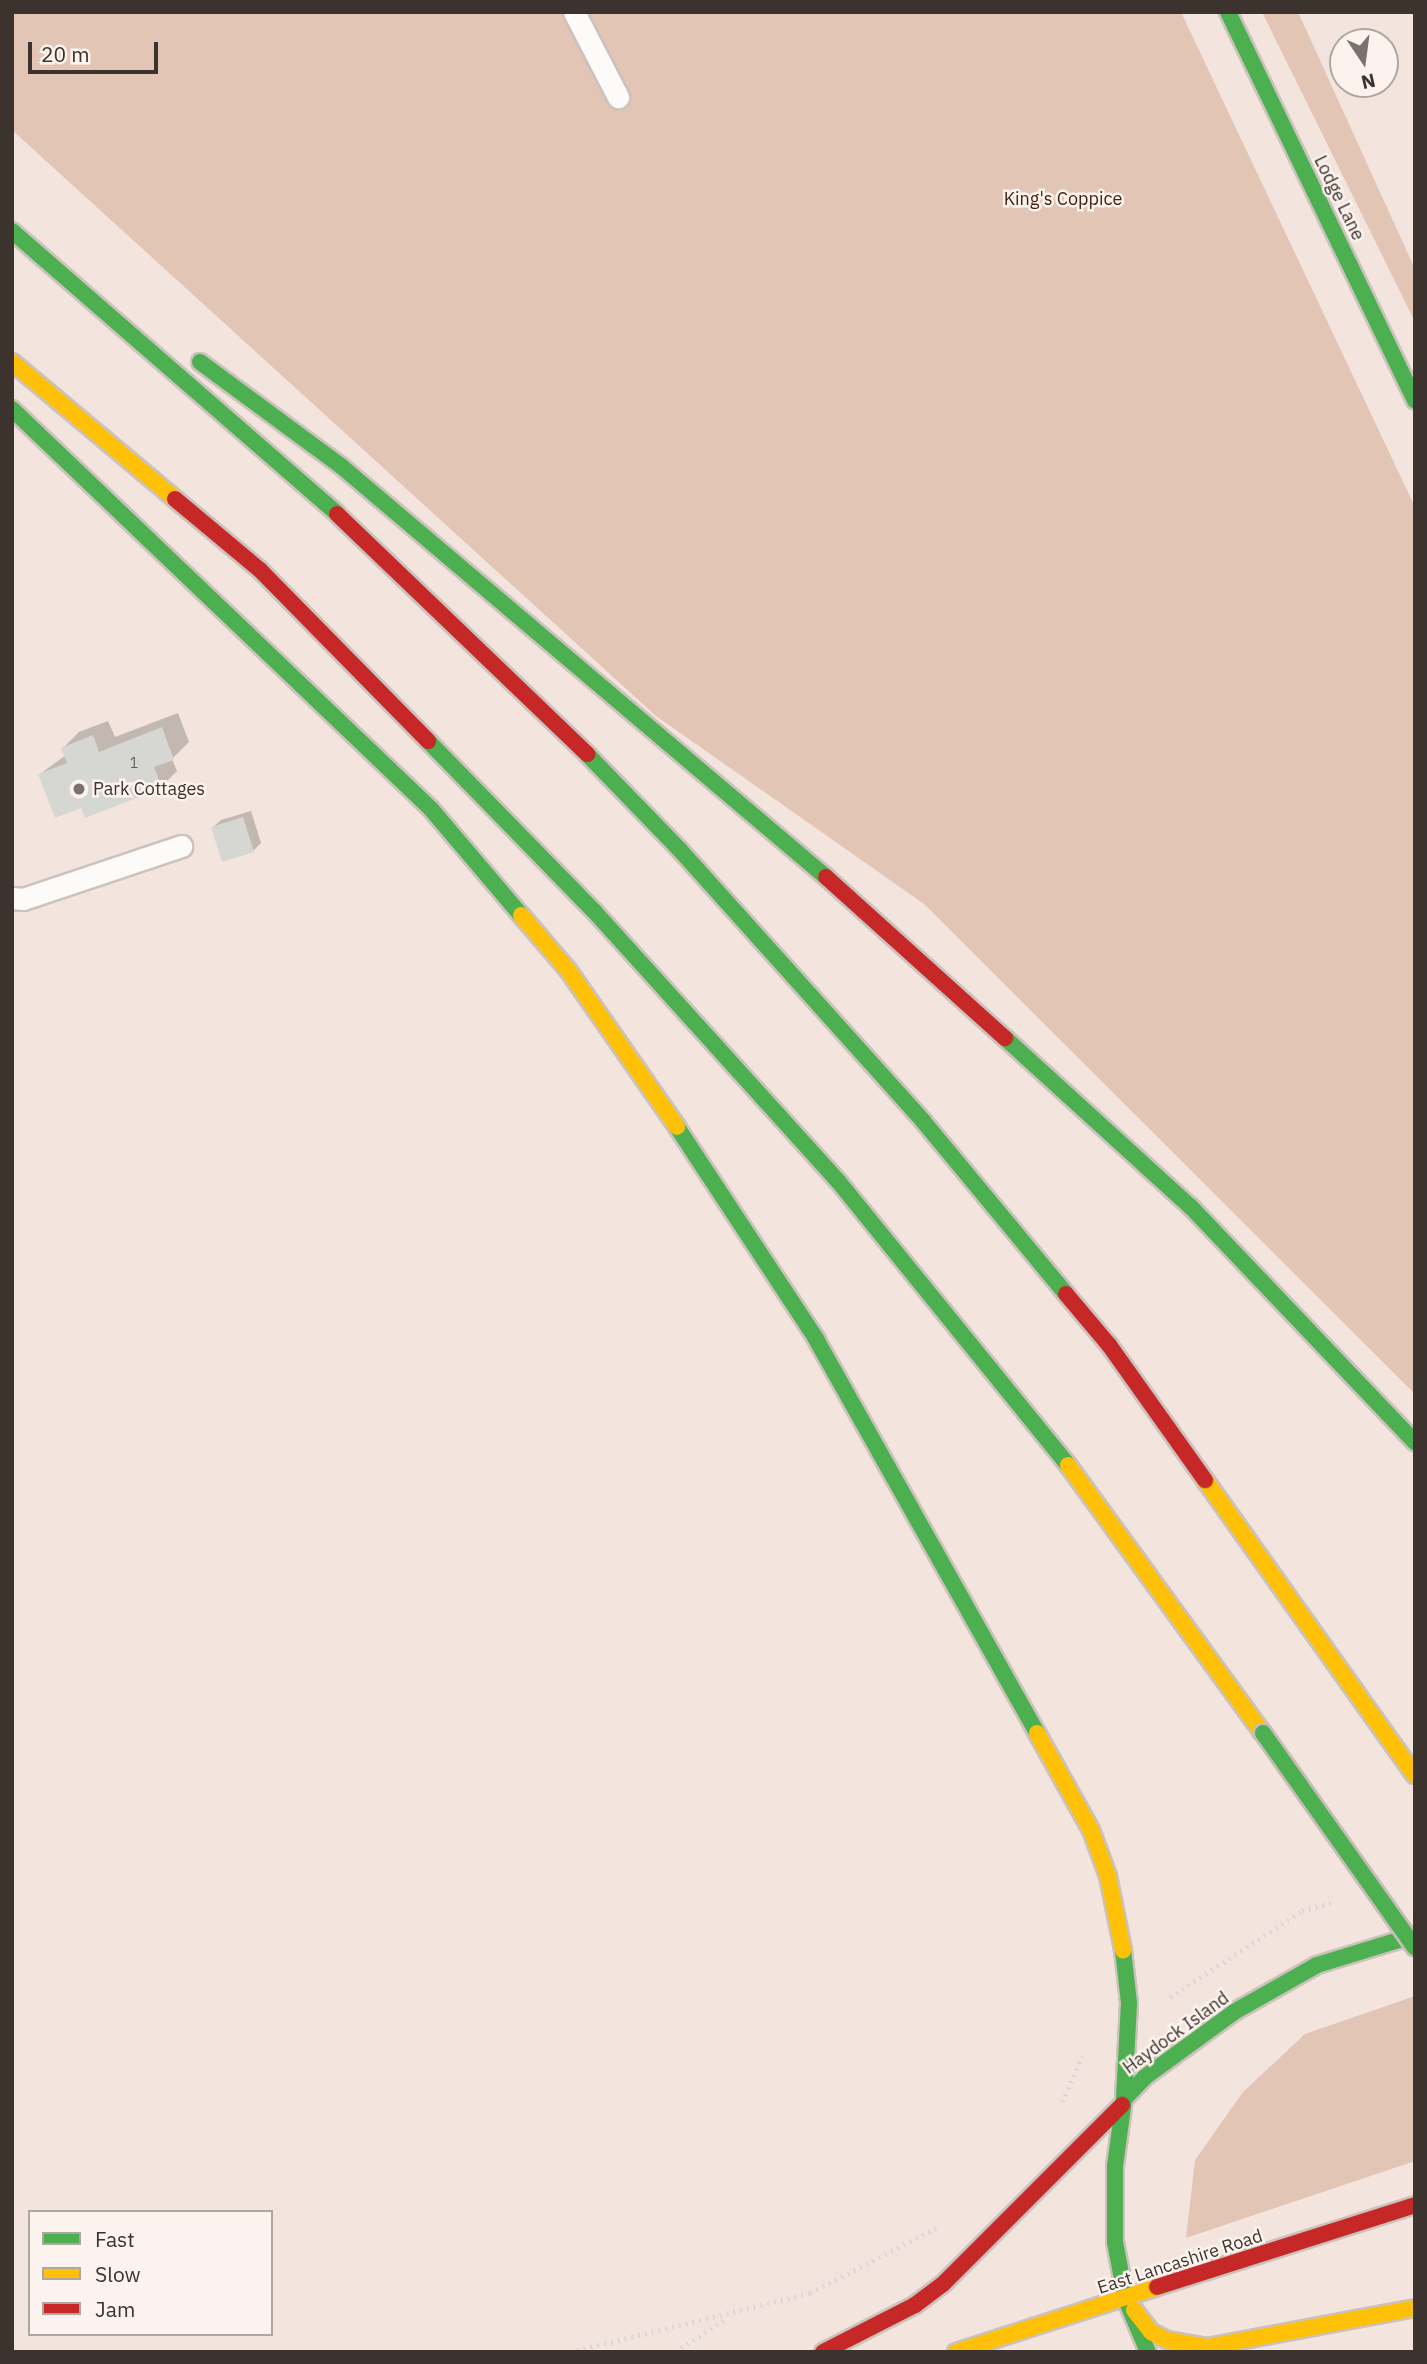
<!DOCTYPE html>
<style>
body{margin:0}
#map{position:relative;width:1427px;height:2364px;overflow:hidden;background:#f3e5de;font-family:"IBM Plex Sans",sans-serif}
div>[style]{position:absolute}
.green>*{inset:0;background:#e3c5b6}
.shadow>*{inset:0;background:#0003}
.building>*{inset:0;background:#d6d6d2}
.path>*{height:4.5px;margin-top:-2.25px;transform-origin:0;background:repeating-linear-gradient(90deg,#dcd7d6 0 2px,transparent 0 7px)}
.roads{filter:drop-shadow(2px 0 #ccc2bc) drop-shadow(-2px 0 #ccc2bc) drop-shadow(0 2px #ccc2bc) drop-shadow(0 -2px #ccc2bc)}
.lane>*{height:21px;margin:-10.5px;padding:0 10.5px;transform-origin:10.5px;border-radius:10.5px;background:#fdfbfa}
.fast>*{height:16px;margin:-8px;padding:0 8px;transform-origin:8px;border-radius:8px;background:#4caf50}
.slow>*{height:16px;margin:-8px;padding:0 8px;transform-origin:8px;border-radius:8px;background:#ffc107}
.jam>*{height:16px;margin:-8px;padding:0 8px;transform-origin:8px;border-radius:8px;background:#c62828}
.bridges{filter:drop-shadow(2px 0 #c8bcb7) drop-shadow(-2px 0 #c8bcb7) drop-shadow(0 2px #c8bcb7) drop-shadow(0 -2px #c8bcb7)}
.fast-bridge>*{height:16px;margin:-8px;padding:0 8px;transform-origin:8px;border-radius:8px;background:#4caf50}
.dots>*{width:19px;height:19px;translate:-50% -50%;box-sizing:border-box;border:4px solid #fdf3ee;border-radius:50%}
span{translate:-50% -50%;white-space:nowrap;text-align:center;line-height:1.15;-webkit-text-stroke:5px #fdf3ee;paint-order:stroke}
.number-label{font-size:14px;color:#625b57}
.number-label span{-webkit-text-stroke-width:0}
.street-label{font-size:18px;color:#3c322e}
.park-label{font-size:18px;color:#441e0a}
.poi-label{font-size:18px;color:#3c322e}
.left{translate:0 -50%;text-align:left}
.frame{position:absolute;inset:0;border:14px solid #3c322e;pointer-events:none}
.legend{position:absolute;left:28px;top:2210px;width:245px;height:126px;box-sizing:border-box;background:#fdf3ee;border:2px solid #b0a6a1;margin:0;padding:9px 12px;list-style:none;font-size:21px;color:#3c322e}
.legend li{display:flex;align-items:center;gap:14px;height:35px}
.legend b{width:35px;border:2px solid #b0a6a1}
.north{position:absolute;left:1329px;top:28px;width:70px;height:70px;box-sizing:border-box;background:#fdf3ee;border:2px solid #b0a6a1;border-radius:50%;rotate:167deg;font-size:19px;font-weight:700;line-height:28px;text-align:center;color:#3c322e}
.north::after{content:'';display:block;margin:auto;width:24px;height:32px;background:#7c716c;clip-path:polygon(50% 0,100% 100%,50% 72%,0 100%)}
.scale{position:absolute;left:28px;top:42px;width:130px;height:32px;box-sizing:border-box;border:4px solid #3c322e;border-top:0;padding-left:9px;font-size:21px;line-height:24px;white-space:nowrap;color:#3c322e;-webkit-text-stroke:5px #fdf3ee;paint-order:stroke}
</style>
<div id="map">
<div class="green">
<i style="clip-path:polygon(12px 12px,1181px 12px,1415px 507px,1415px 1394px,924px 904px,656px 716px,12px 130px)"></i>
<i style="clip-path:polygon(1262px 12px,1298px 12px,1415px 269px,1415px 322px)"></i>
<i style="clip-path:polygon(1415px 1996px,1415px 2161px,1186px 2238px,1195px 2160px,1243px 2092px,1305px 2034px)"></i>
</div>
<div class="shadow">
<i style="clip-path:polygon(178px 713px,189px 742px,172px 759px,177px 771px,161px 787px,82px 806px,40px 774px,66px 755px,63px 748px,79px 732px,108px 721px,115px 737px)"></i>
<i style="clip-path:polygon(251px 811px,261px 843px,253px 851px,213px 827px,221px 820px)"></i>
</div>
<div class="building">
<i style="clip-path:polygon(162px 727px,174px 760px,154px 767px,162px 788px,85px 818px,81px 808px,55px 818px,38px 774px,67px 763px,61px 748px,93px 735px,99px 752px)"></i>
<i style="clip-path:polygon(243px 817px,254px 852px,222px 862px,211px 827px)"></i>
</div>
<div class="path">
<i style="left:1170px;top:1997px;width:158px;rotate:-33.1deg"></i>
<i style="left:1302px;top:1911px;width:33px;rotate:-16deg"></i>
<i style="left:1062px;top:2102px;width:50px;rotate:-66.5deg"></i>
<i style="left:570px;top:2352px;width:247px;rotate:-13.8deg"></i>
<i style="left:810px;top:2293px;width:144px;rotate:-27.3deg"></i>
<i style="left:675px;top:2352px;width:59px;rotate:-33.1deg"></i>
</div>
<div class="roads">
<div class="lane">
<i style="left:574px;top:12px;width:96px;rotate:62.6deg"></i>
<i style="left:12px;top:898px;width:11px;rotate:5deg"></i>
<i style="left:23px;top:899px;width:167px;rotate:-18.5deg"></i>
</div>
<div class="fast">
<i style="left:1228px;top:12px;width:431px;rotate:64.3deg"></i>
<i style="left:12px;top:231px;width:431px;rotate:41deg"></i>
<i style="left:200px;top:362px;width:175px;rotate:36.4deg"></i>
<i style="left:341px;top:466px;width:636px;rotate:40.28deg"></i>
<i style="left:12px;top:409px;width:579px;rotate:43.67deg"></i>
<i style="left:431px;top:809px;width:139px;rotate:49.7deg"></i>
<i style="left:428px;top:741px;width:238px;rotate:45.7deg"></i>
<i style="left:594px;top:911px;width:364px;rotate:47.9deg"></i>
<i style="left:838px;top:1181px;width:365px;rotate:51deg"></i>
<i style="left:587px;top:754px;width:134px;rotate:45.9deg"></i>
<i style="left:680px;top:850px;width:364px;rotate:48.1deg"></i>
<i style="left:923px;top:1121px;width:224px;rotate:50.4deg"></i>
<i style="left:1005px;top:1038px;width:251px;rotate:42.3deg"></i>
<i style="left:1191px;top:1207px;width:325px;rotate:46.4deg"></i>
<i style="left:677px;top:1127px;width:254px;rotate:56.7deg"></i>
<i style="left:816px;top:1339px;width:452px;rotate:60.7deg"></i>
<i style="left:1123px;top:1950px;width:53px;rotate:83.5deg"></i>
<i style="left:1129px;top:2003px;width:96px;rotate:93deg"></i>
<i style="left:1148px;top:2352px;width:56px;rotate:-112.9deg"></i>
<i style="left:1126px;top:2300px;width:59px;rotate:-100.7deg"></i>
<i style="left:1115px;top:2242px;width:76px;rotate:-90deg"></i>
<i style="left:1115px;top:2166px;width:68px;rotate:-82.3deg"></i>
<i style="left:1124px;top:2099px;width:30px;rotate:-46deg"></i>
<i style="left:1145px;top:2077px;width:110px;rotate:-36.1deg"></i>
<i style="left:1234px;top:2012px;width:95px;rotate:-29.5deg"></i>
<i style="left:1317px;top:1965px;width:102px;rotate:-17deg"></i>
</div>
<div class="slow">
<i style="left:12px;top:362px;width:213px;rotate:40deg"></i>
<i style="left:521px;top:915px;width:72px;rotate:49.5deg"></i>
<i style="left:568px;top:970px;width:191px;rotate:55.2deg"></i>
<i style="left:1068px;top:1465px;width:331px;rotate:54deg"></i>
<i style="left:1205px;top:1480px;width:362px;rotate:54.6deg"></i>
<i style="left:1037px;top:1733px;width:111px;rotate:60.9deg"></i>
<i style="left:1091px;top:1830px;width:49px;rotate:69.7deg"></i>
<i style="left:1108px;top:1876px;width:76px;rotate:78.5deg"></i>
<i style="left:1134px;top:2310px;width:28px;rotate:52deg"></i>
<i style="left:1151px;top:2332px;width:18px;rotate:27deg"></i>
<i style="left:1167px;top:2340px;width:41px;rotate:9.9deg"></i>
<i style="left:1207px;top:2347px;width:212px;rotate:-10.6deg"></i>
<i style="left:956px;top:2352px;width:211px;rotate:-17.9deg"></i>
</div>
<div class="jam">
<i style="left:175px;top:499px;width:111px;rotate:39.9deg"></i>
<i style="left:260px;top:570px;width:240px;rotate:45.5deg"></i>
<i style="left:337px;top:514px;width:347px;rotate:43.8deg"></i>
<i style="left:826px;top:877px;width:241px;rotate:42deg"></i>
<i style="left:1066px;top:1294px;width:67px;rotate:49.9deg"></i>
<i style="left:1109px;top:1345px;width:166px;rotate:54.6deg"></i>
<i style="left:1157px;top:2287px;width:271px;rotate:-17.6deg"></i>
<i style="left:823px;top:2352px;width:103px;rotate:-27.1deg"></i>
<i style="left:915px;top:2305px;width:36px;rotate:-37deg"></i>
<i style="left:944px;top:2283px;width:252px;rotate:-45deg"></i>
</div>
</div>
<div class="bridges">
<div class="fast-bridge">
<i style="left:1263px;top:1733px;width:263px;rotate:54.7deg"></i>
</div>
</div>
<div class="dots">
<i style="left:79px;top:789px;background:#7c716c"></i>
</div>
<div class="number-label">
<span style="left:134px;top:763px">1</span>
</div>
<div class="street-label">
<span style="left:1339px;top:198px;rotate:64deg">Lodge Lane</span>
<span style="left:1176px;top:2033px;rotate:-36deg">Haydock Island</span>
<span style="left:1180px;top:2262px;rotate:-18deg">East Lancashire Road</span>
</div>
<div class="park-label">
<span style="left:1063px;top:199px">King's Coppice</span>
</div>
<div class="poi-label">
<span class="left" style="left:93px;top:789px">Park Cottages</span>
</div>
<div class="frame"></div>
<ul class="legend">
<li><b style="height:9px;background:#4caf50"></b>Fast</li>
<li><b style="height:9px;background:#ffc107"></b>Slow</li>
<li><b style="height:9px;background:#c62828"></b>Jam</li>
</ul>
<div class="north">N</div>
<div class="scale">20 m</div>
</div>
